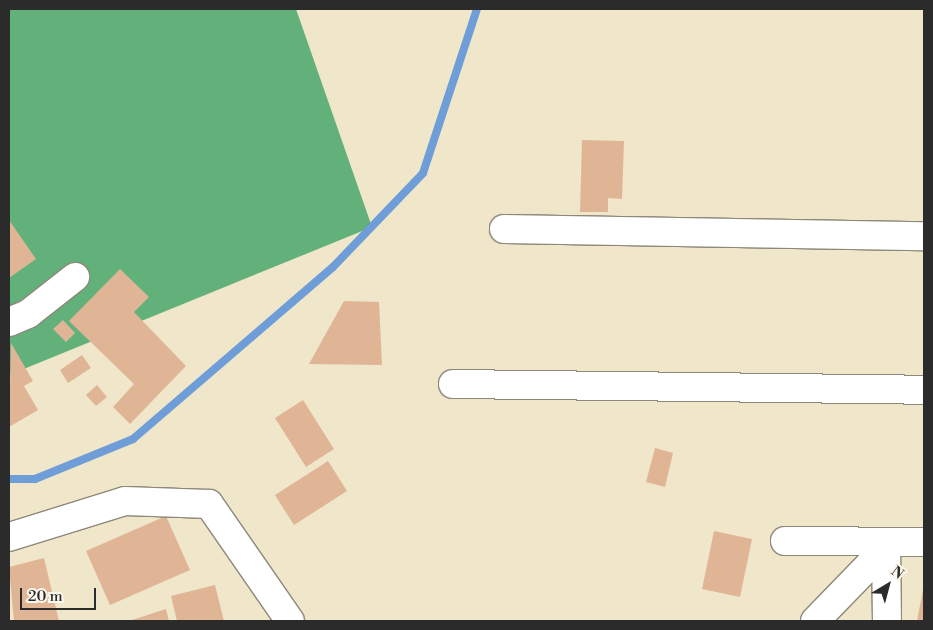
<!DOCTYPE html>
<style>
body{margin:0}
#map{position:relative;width:933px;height:630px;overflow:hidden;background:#f0e6ca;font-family:"Libre Bodoni",serif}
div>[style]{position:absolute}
.forest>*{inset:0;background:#62b07a}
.stream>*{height:8px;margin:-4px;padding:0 4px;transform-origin:4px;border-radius:4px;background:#6e9dd7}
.building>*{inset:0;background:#e0b595}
.roads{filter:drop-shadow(1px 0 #8e887a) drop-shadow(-1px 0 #8e887a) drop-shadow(0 1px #8e887a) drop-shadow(0 -1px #8e887a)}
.minor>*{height:28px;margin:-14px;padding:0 14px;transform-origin:14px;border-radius:14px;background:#fff}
span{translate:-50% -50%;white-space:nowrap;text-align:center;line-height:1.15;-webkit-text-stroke:4px #fbf7ec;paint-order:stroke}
.frame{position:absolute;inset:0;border:10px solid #2b2b2b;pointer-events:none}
.north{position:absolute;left:863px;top:560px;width:50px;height:50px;-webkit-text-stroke:4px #fbf7ec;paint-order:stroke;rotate:37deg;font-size:14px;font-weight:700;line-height:20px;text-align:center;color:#2b2b2b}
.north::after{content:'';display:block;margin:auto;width:18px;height:22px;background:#2b2b2b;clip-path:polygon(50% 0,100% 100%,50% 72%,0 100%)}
.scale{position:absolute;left:20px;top:588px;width:76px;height:22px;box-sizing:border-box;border:2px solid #2b2b2b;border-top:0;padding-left:6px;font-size:15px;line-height:18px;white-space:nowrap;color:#2b2b2b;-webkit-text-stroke:4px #fbf7ec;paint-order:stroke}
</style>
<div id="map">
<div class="forest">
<i style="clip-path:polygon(9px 9px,296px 9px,372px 227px,9px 375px)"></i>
</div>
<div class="stream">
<i style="left:9px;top:479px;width:26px"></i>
<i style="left:35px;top:479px;width:106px;rotate:-22.2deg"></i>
<i style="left:133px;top:439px;width:264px;rotate:-40.7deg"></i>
<i style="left:333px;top:267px;width:130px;rotate:-46.2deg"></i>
<i style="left:423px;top:173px;width:173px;rotate:-71.8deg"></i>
</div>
<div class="building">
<i style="clip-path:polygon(582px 140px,624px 141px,622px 199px,608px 198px,608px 212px,580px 212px)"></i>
<i style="clip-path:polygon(9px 220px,36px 259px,9px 278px)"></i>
<i style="clip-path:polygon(120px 269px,149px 297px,134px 312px,186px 366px,130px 424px,113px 407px,134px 384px,69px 321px)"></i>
<i style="clip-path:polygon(344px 301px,379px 302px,382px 365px,309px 364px)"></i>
<i style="clip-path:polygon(63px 320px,75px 333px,66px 342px,53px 329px)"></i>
<i style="clip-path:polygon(11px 343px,33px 381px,24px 386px,38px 410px,9px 427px)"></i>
<i style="clip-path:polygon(82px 355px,91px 368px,68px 383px,60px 370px)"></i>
<i style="clip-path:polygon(97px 385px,107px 397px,96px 406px,86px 395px)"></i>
<i style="clip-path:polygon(303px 400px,334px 449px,306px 467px,275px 418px)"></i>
<i style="clip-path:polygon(655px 448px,673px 453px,665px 487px,646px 482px)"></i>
<i style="clip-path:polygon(328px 461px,347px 491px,294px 525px,275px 495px)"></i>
<i style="clip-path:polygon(166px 516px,190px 570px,110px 605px,86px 551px)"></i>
<i style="clip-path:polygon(714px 531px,752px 539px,740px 597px,702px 589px)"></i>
<i style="clip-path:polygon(44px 558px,59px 621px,14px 621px,9px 567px)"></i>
<i style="clip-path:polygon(924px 584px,924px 621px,917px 621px)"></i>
<i style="clip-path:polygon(215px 585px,224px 621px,177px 621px,171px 596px)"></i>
<i style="clip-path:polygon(166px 609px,169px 621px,129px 621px)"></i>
</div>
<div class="roads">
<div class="minor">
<i style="left:504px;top:229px;width:420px;rotate:1deg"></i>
<i style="left:9px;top:322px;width:21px;rotate:-23deg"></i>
<i style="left:28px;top:314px;width:60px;rotate:-38.2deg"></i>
<i style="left:453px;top:384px;width:471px;rotate:0.7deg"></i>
<i style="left:9px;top:537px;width:121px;rotate:-17.2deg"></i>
<i style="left:125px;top:501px;width:84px;rotate:2deg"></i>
<i style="left:209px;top:504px;width:142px;rotate:55.3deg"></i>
<i style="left:785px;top:541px;width:139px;rotate:0.4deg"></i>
<i style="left:886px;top:542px;width:79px;rotate:89.3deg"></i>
<i style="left:815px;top:621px;width:102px;rotate:-45.8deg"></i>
</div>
</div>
<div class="frame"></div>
<div class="north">N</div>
<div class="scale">20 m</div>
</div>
